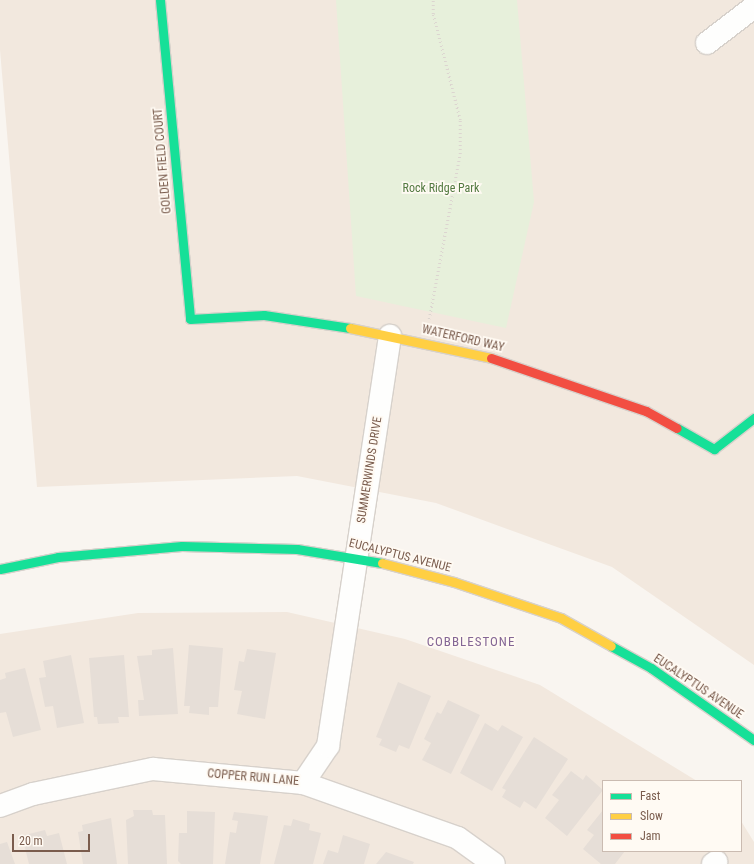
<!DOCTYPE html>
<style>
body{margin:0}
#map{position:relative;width:754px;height:864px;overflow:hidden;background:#f9f5f0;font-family:"Roboto Condensed",sans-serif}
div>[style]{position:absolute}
.residential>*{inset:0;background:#f2e8de}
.green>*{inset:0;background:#e7f0db}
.building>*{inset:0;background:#e6ded7}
.path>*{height:2.5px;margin-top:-1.25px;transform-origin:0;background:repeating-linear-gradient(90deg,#dcd5d0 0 1px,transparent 0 4px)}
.roads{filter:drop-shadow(1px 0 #d7d1cb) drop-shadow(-1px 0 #d7d1cb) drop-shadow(0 1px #d7d1cb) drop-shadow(0 -1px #d7d1cb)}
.street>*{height:22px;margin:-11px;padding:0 11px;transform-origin:11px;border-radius:11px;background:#fefefd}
.fast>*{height:9px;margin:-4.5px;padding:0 4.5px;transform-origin:4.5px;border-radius:4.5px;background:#16e098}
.slow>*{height:9px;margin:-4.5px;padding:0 4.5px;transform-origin:4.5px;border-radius:4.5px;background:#ffcf43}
.jam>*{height:9px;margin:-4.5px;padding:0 4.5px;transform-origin:4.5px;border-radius:4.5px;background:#f24e42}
span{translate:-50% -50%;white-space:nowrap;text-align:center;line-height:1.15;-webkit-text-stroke:3.5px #fffaf3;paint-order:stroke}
.street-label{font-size:12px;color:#7a5c4d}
.park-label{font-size:12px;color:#537a41}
.neighbourhood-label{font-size:13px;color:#846695;letter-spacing:1px}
.legend{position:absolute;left:602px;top:780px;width:140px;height:72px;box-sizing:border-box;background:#fffaf3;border:1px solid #cabbb1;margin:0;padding:5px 7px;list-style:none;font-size:12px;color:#7a5c4d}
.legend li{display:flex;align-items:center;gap:8px;height:20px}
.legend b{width:20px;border:1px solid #cabbb1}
.scale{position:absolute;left:12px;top:834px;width:78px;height:18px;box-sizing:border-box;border:2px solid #7a5c4d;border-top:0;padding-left:5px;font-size:12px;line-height:14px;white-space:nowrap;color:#7a5c4d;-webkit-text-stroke:3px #fffaf3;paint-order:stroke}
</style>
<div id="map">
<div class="residential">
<i style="clip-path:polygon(0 0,754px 0,754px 665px,612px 567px,436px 503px,297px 476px,37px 487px,0 50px)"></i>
<i style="clip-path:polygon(287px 612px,405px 639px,540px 685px,697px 781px,603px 781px,603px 851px,741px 851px,741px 821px,754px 842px,754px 864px,0 864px,0 634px,138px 613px)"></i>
</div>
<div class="green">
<i style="clip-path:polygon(336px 0,517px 0,534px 202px,506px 328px,356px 296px)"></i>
</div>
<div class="building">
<i style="clip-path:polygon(189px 645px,223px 648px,218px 707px,209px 707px,209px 715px,189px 713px,190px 706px,184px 706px)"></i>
<i style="clip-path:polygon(173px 648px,178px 714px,139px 716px,138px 700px,144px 700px,137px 656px,152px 655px,152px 650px)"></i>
<i style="clip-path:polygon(247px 649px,276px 653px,265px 719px,237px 714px,242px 691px,234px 690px,239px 661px,244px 662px)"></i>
<i style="clip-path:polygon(71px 655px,84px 723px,57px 728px,53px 706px,45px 707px,39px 678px,46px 677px,43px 661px)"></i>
<i style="clip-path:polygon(124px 655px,129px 717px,118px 717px,119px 723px,98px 724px,97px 717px,94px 717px,89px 658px)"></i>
<i style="clip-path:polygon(25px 668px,41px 730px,13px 737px,6px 712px,0 713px,0 680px,6px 678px,5px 673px)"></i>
<i style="clip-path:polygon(398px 682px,431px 696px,409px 749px,399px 745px,396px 752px,379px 745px,382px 739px,376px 737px)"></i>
<i style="clip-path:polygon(448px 700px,480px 715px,451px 774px,422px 760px,431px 743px,424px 739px,437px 712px,441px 714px)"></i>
<i style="clip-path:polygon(485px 723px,498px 731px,502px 725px,523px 737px,492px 791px,460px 773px)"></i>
<i style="clip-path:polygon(534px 737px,568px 759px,536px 809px,524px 801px,520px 808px,502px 797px,506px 790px,502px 788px)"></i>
<i style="clip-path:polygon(571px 771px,583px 780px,586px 775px,603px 790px,567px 836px,545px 818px,559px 800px,552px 795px)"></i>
<i style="clip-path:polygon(133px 810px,152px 810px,153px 815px,165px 815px,167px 864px,128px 864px,126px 820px,134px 816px)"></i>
<i style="clip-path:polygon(603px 810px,603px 851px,625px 851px,615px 864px,601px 864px,583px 849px,594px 835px,587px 830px)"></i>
<i style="clip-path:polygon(187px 811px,215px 812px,213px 864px,181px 864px,178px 861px,179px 833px,187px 833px)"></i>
<i style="clip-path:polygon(234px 812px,268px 816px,260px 864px,225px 864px,230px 832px,236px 833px,238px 821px,232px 820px)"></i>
<i style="clip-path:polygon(111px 818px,117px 864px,83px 864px,78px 832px,83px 831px,82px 825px)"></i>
<i style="clip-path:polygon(293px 819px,310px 824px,309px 830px,321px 833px,313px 864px,274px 864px,284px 825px,291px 826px)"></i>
<i style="clip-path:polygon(45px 830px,47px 836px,59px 833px,67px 864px,29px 864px,23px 840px,25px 835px)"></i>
<i style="clip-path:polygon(343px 835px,370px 844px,364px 864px,323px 864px,328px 850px,338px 853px)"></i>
<i style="clip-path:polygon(7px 842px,15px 864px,0 864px,0 844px)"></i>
<i style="clip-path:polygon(386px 852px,414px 862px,413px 864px,376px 864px)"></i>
</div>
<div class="path">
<i style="left:429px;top:319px;width:168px;rotate:-79.4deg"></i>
<i style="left:460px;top:154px;width:34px;rotate:-90deg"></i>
<i style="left:460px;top:120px;width:109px;rotate:-104.3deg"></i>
<i style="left:433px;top:14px;width:14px;rotate:-90deg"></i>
</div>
<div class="roads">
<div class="street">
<i style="left:707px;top:43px;width:59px;rotate:-37.5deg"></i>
<i style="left:303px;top:783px;width:45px;rotate:-56deg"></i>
<i style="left:328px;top:746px;width:415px;rotate:-81.4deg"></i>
<i style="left:0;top:806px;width:35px;rotate:-20deg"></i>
<i style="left:33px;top:794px;width:123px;rotate:-11.8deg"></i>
<i style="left:153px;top:769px;width:151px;rotate:5.3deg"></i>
<i style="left:303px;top:783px;width:164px;rotate:19.5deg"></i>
<i style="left:458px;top:838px;width:44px;rotate:35.8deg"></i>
<i style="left:713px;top:864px;width:4px;rotate:-34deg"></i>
</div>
<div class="fast">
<i style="left:160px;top:0;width:320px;rotate:84.6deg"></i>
<i style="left:190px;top:319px;width:74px;rotate:-3.1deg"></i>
<i style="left:264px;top:315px;width:87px;rotate:8.6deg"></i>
<i style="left:677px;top:428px;width:43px;rotate:29.6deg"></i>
<i style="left:714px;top:449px;width:51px;rotate:-37.8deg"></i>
<i style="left:0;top:569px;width:59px;rotate:-11.7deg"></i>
<i style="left:58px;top:557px;width:124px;rotate:-5.1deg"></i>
<i style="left:182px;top:546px;width:115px;rotate:1.5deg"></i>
<i style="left:297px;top:549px;width:86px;rotate:9.4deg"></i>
<i style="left:611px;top:646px;width:46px;rotate:28.8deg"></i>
<i style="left:651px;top:668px;width:126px;rotate:35deg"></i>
</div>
<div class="slow">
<i style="left:350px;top:328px;width:144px;rotate:12deg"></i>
<i style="left:382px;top:563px;width:74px;rotate:14.8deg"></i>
<i style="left:454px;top:582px;width:113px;rotate:18.6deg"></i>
<i style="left:561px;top:618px;width:57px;rotate:29.2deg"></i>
</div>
<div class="jam">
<i style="left:491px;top:358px;width:164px;rotate:18.9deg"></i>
<i style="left:646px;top:411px;width:35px;rotate:29deg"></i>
</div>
</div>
<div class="street-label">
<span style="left:163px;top:161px;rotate:-95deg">GOLDEN FIELD COURT</span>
<span style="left:463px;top:339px;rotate:13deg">WATERFORD WAY</span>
<span style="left:370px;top:470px;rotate:-81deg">SUMMERWINDS DRIVE</span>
<span style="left:400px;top:556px;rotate:14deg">EUCALYPTUS AVENUE</span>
<span style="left:698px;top:687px;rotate:34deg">EUCALYPTUS AVENUE</span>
<span style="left:253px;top:778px;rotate:5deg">COPPER RUN LANE</span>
</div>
<div class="park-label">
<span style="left:441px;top:189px">Rock Ridge Park</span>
</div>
<div class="neighbourhood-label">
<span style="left:471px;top:642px">COBBLESTONE</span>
</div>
<ul class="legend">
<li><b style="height:5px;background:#16e098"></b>Fast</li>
<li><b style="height:5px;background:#ffcf43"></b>Slow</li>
<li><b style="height:5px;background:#f24e42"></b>Jam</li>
</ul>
<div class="scale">20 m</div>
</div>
